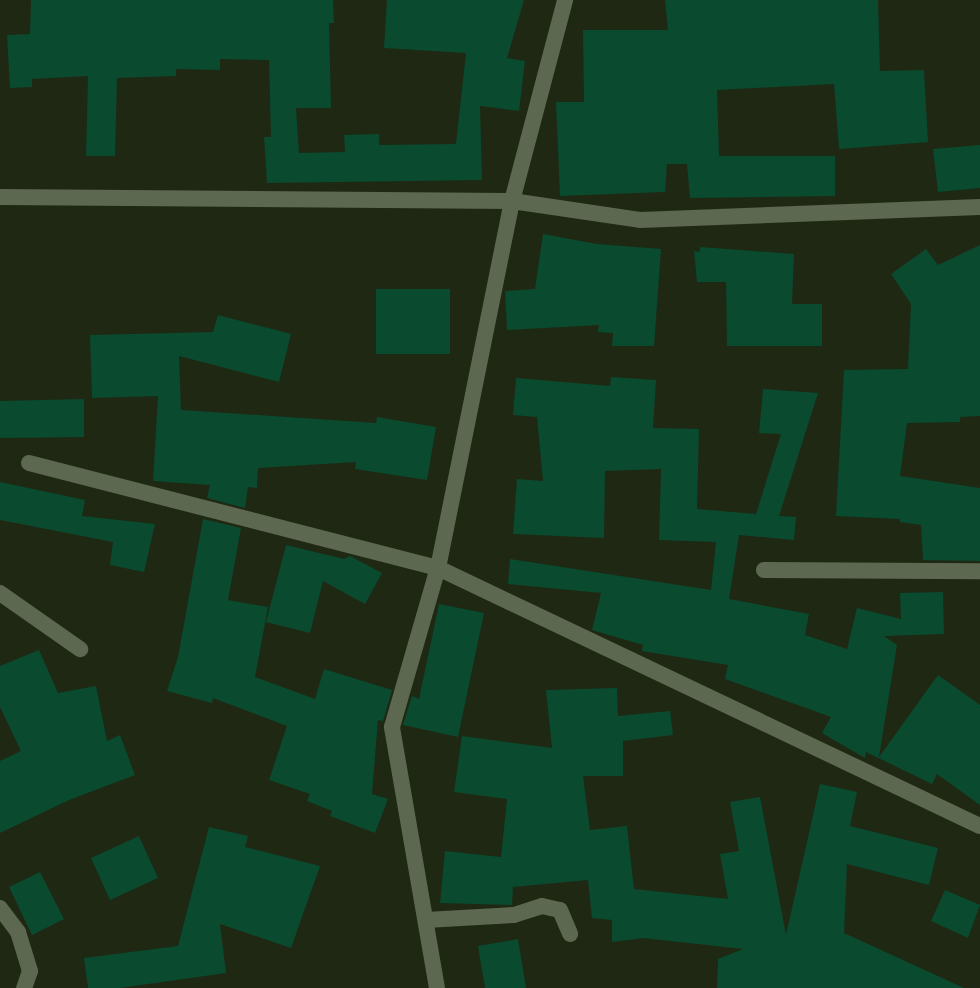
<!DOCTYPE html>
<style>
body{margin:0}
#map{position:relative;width:980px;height:988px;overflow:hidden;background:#1f2813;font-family:Rubik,sans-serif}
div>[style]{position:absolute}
.building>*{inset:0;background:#0a4a2f}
.minor>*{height:16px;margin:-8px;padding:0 8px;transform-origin:8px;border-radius:8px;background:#5d6850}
span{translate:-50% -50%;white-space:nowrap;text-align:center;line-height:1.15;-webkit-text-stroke:6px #161e09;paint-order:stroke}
</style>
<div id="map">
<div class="building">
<i style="clip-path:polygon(31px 0,333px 0,334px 23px,329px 23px,331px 108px,296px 108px,299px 153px,345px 152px,344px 135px,379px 134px,379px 145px,456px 144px,466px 53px,384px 48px,387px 0,524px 0,507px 58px,525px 61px,519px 111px,480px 106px,482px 180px,267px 183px,264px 137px,271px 137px,269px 60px,220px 59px,220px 70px,176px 69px,176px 76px,117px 78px,115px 156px,86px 156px,88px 76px,32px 79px,32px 87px,10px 88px,7px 35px,30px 34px)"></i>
<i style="clip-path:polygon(665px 0,878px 0,880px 71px,924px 70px,928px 142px,839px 149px,834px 84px,717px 90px,719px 156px,835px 156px,835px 196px,690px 198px,687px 164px,667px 164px,665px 192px,560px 196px,556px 102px,584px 102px,583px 30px,668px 30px)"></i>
<i style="clip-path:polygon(980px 145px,980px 188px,938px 192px,933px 149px)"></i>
<i style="clip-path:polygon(543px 234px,597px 244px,661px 249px,654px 346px,612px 346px,613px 333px,598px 332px,599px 325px,507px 330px,505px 291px,535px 289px)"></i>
<i style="clip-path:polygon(980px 245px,980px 416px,960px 417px,960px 422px,907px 423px,900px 476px,980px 488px,980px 561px,923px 560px,921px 525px,900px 522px,900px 519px,836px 516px,844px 370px,908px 369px,911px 304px,891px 274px,926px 249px,938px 265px)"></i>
<i style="clip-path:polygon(700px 247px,794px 254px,792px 304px,822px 304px,822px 346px,727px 346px,726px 282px,697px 282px,694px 251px,700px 252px)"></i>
<i style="clip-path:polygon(376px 289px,450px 289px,450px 354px,376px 354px)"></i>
<i style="clip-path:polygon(218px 315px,291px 334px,279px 382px,179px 356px,181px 410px,376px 423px,377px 417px,436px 427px,427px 480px,355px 469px,356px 462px,258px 468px,257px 488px,248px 487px,245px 508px,207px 498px,210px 485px,153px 481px,158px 396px,92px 398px,90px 335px,213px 332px)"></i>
<i style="clip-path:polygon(611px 377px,656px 380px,653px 428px,699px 429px,697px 509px,756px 514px,781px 434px,759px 433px,763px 389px,818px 393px,779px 516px,796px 517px,794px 540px,739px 535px,729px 599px,809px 614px,805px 635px,847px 649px,857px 608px,901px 619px,900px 593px,943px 592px,944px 634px,884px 636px,897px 645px,879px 757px,938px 675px,980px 705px,980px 805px,937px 774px,932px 784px,866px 752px,865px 758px,822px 733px,831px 717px,725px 679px,728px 665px,642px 651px,643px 645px,592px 630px,601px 593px,508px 584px,510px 559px,711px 590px,716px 542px,659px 540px,661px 469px,605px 471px,604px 538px,513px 534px,517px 479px,543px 481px,537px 417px,513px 415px,516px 378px,610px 386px)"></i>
<i style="clip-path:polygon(84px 399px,84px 437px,0 438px,0 401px)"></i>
<i style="clip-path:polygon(0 482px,85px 500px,82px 516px,155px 524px,144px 572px,110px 565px,113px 542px,0 520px)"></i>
<i style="clip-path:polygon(203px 519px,241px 528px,228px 600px,268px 607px,255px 677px,315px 699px,324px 669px,392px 690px,383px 721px,378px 720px,372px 794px,388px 799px,375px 833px,330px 816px,332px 811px,307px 801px,310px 794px,269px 780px,287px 726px,213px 698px,212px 703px,167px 691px,178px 657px)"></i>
<i style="clip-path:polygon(286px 545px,344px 559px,350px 556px,382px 573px,365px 604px,323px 581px,310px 633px,266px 622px)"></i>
<i style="clip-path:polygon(439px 604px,484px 613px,458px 737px,403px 725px,412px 696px,419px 699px)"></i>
<i style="clip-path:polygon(39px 650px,58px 693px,96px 686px,107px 741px,120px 735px,135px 775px,69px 800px,0 833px,0 761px,21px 751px,0 707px,0 666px)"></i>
<i style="clip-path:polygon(617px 688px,618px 716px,670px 711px,673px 735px,623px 741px,623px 776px,583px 776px,590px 830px,627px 826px,634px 889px,728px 899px,720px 854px,739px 851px,730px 802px,760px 797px,786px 935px,820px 784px,857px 792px,850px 826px,938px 848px,929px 885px,847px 864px,844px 933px,964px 988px,717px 988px,718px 959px,743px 949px,643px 938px,612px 942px,612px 920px,592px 918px,588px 880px,513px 887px,512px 905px,440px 903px,445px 851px,501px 857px,507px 799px,454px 792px,462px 736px,552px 748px,546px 690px)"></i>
<i style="clip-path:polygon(209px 827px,248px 836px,245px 847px,320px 866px,291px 948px,220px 924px,226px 973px,120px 988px,88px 988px,84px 958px,178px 946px)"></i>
<i style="clip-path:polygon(139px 836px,158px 878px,110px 900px,91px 858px)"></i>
<i style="clip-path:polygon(40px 872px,64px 919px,32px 935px,9px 887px)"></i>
<i style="clip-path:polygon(945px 890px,980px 905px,968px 938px,931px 921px)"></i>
<i style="clip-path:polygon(518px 939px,526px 988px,485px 988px,478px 946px)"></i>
</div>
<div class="minor">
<i style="left:0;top:197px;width:512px;rotate:0.45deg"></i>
<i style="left:512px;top:201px;width:129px;rotate:8.4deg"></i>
<i style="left:640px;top:220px;width:340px;rotate:-2.2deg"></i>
<i style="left:29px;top:463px;width:422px;rotate:14.4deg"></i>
<i style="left:438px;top:568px;width:600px;rotate:25.46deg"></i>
<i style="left:764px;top:570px;width:216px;rotate:0.3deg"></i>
<i style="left:0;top:593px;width:98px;rotate:35deg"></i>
<i style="left:0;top:908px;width:30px;rotate:53deg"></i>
<i style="left:18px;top:932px;width:41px;rotate:72.9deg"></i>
<i style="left:30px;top:971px;width:18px;rotate:109deg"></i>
<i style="left:426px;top:920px;width:88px;rotate:-3.3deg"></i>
<i style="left:514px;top:915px;width:29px;rotate:-18deg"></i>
<i style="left:542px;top:906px;width:18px;rotate:13deg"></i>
<i style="left:560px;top:910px;width:26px;rotate:67deg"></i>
<i style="left:437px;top:988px;width:265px;rotate:-99.8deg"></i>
<i style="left:392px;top:727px;width:166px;rotate:-73.9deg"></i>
<i style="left:438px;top:568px;width:374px;rotate:-78.6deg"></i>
<i style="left:512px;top:201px;width:208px;rotate:-75.2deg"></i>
</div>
</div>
